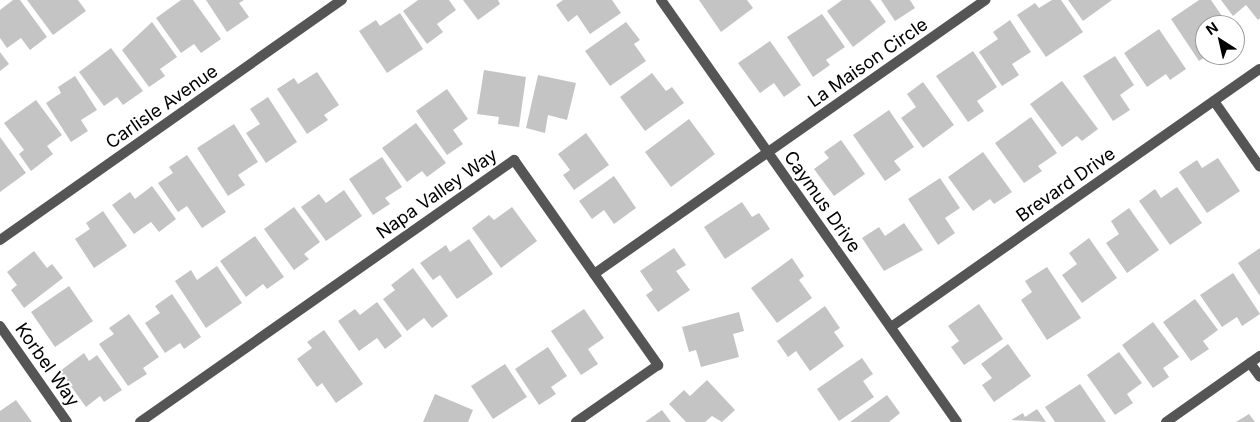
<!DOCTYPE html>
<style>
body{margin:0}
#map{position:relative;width:1260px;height:422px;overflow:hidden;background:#fff;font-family:Inter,sans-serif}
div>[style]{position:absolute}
.building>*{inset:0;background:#c4c4c4}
.minor>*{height:10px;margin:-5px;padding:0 5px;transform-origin:5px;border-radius:5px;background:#555}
span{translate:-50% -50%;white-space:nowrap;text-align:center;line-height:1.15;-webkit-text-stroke:4px #fff;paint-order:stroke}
.street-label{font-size:18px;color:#000}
.north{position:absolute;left:1195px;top:15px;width:50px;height:50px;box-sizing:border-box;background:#fff;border:1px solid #999;border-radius:50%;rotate:325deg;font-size:14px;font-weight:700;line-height:20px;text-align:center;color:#000}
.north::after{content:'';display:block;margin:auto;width:18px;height:22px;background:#000;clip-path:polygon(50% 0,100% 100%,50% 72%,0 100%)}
</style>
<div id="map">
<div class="building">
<i style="clip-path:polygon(13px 0,20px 0,47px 37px,30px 50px,21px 38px,7px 48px,0 38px,0 10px)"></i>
<i style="clip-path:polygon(27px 0,78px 0,86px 11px,53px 35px)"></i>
<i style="clip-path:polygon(181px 0,193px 0,221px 39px,201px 53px,194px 44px,181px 53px,156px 18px)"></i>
<i style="clip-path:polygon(206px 0,244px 0,239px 3px,249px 17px,227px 32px)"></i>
<i style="clip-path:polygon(418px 0,449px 0,456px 10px,437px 24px,443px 32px,427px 44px,403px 11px)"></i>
<i style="clip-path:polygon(463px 0,498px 0,500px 4px,478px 20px)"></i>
<i style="clip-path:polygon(563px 0,612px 0,621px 13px,590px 34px,577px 15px,568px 22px,556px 5px)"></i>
<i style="clip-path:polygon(699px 0,747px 0,753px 8px,721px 32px)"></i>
<i style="clip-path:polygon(842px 0,870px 0,886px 22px,853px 47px,827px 11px)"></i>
<i style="clip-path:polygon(881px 0,910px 0,915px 8px,895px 21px)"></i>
<i style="clip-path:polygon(1052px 0,1061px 0,1083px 32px,1046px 57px,1017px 15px,1035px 3px,1039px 8px)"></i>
<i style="clip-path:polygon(1068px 0,1112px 0,1083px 21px)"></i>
<i style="clip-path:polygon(1199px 0,1211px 0,1228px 25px,1205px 25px,1205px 55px,1208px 55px,1199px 61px,1171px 19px)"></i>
<i style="clip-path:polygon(1221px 0,1260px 0,1260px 18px,1258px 20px,1246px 5px,1233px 16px)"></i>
<i style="clip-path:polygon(400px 13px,423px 49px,387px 73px,359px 31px,376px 20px,380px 26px)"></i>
<i style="clip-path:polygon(822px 14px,845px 47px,826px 60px,830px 65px,813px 77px,787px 37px)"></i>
<i style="clip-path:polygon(1010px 20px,1031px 52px,1012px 64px,1019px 75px,1002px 86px,979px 52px,998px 39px,993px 32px)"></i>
<i style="clip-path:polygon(152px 22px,177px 57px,160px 69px,165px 76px,149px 87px,122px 50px)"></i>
<i style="clip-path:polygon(626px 22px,640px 40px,634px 44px,646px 61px,610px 86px,585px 51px)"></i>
<i style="clip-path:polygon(1159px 29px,1186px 69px,1170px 80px,1166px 74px,1147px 87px,1124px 53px)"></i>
<i style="clip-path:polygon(770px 41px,801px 85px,784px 97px,774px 83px,760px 93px,738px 63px)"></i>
<i style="clip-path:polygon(111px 48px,143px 91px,123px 105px,117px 97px,104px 106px,79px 72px)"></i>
<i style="clip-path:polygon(973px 51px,997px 87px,977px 101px,984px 111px,968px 122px,936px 76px)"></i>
<i style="clip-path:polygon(0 52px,9px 64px,0 71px)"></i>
<i style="clip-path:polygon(1115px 56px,1134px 85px,1120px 95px,1130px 110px,1113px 121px,1083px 76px)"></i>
<i style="clip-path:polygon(484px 70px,526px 77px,519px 127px,498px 124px,499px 117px,477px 114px)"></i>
<i style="clip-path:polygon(317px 72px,339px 105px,324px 115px,328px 120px,307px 134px,277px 89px,294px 78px,298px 84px)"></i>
<i style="clip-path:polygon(652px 73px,666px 91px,672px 87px,684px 103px,645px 131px,620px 97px)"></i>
<i style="clip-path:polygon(538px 75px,576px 83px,567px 120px,548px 115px,545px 133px,526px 128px)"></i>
<i style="clip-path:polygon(75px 76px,97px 110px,81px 120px,88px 131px,71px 142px,46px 103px,61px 93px,58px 87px)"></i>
<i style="clip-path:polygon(1062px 81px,1098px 129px,1082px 141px,1077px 136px,1062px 147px,1030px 104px)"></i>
<i style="clip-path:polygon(923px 82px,954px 125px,923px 148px,901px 118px,916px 107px,907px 94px)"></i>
<i style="clip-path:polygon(447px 89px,468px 119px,453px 130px,463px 144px,447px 155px,416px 111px)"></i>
<i style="clip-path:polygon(268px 97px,297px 142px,266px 163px,246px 133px,260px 124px,250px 109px)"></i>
<i style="clip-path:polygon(36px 100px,62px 135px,47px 146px,53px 154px,31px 171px,19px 154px,24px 150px,4px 123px)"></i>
<i style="clip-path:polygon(889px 110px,914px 147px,894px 161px,901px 170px,885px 181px,853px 135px)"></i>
<i style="clip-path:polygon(1031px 117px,1057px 153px,1038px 166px,1042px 171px,1024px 183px,995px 143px)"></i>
<i style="clip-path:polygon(689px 119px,715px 154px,671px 187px,645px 152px)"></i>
<i style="clip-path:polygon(416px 123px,446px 163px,427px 177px,422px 171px,407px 182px,382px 148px)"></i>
<i style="clip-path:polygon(234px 124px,258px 162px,238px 175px,245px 185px,228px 196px,197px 148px)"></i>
<i style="clip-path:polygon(586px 133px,609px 165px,574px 190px,563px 175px,570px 170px,558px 154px)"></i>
<i style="clip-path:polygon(0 137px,26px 173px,0 192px)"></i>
<i style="clip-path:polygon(841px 140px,865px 174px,834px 196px,814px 169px,829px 158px,824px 152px)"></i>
<i style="clip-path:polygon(983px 152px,1012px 192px,994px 204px,990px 199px,973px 211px,948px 177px)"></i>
<i style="clip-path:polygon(187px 155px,226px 212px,202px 228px,187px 206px,178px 212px,158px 183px,173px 173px,169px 167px)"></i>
<i style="clip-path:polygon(382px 157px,402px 187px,385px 198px,390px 204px,373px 215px,349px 179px)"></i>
<i style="clip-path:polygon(1218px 158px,1240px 191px,1207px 213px,1179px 172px,1197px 160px,1202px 168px)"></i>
<i style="clip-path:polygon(614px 176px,636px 208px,614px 224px,604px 210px,592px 219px,579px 201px)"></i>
<i style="clip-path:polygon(940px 178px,960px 208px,945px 218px,955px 233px,938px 245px,908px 199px)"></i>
<i style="clip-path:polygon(152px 186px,176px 219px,159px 232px,151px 222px,134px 234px,112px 205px,130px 192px,135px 199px)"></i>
<i style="clip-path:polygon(1177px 187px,1202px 223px,1170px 245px,1139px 201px,1155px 189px,1161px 198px)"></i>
<i style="clip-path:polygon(344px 190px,362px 216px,326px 241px,301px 207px,319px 194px,326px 203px)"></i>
<i style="clip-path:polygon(742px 202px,752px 217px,759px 213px,770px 229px,725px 259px,704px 227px)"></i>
<i style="clip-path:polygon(294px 207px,320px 242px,304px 254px,309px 259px,294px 270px,264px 229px)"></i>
<i style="clip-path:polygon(512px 207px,537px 241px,501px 268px,472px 228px,489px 215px,494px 220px)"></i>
<i style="clip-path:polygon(1129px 208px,1159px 250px,1127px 273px,1106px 243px,1119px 234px,1111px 221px)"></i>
<i style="clip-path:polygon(103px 211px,127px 246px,94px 268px,75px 239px,90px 229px,86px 223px)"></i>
<i style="clip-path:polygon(904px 223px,923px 250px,884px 271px,862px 238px,879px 227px,885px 236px)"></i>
<i style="clip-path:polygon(255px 236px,284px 277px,267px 289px,263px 284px,246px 297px,220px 261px)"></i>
<i style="clip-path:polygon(1089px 238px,1117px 278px,1082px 303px,1062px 275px,1077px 264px,1069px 253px)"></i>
<i style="clip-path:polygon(469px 239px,493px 274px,457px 299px,440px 275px,433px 280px,420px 263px,446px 245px,450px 252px)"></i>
<i style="clip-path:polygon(674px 248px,686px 265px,676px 271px,690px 290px,658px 312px,646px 295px,653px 290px,640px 271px)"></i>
<i style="clip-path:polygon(1260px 248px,1260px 296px,1238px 263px)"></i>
<i style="clip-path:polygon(34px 251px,47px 268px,52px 264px,63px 278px,24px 308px,11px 290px,17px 285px,7px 272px)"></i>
<i style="clip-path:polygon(792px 258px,804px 276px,799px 280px,812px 298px,777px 323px,751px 288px)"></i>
<i style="clip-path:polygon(217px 266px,242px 303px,206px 328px,175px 281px,191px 270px,197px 280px)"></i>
<i style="clip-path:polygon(1047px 267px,1081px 318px,1047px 340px,1021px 300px,1032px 292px,1025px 281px)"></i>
<i style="clip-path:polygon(413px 268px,448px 316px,432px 328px,424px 318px,407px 331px,383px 299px,395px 290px,391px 285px)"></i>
<i style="clip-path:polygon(1233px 273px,1260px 314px,1242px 326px,1237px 317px,1222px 327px,1200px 295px)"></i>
<i style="clip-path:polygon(69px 286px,93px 321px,55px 347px,31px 312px)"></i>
<i style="clip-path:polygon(172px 294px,201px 337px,184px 349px,180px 343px,165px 353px,145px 323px,160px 313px,155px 306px)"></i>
<i style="clip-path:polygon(1195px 299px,1218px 330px,1203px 341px,1209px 349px,1191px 361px,1163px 322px)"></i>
<i style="clip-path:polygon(377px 302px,402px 336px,385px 349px,377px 338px,359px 351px,338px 321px,355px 309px,360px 315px)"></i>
<i style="clip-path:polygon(979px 304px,1003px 339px,964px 365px,951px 347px,959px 341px,948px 326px)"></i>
<i style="clip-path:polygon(825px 306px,840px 328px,834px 332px,844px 346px,810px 371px,796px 351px,788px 357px,777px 341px)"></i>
<i style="clip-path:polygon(584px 309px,604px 338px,588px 349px,598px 364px,581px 375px,551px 331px)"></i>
<i style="clip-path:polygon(739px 312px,744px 331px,733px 334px,739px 357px,701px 367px,696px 350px,689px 352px,682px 327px)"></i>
<i style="clip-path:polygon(129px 314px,159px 357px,143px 368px,147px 374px,128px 386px,99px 344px,114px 334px,109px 328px)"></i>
<i style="clip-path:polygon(1153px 322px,1179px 357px,1163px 368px,1169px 377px,1153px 388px,1122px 345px)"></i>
<i style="clip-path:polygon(324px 330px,363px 384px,336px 403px,322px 383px,317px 387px,297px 359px,312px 348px,307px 342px)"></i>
<i style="clip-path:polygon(1008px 344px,1031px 376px,994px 402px,982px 385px,992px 378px,981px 364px)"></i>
<i style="clip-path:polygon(548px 347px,567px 376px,551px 387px,556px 394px,539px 405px,515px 369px)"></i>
<i style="clip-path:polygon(1119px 352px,1142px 383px,1127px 394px,1133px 403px,1115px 415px,1087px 375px)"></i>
<i style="clip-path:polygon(84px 353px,89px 361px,97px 355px,122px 390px,104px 402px,100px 396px,86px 407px,60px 371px)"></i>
<i style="clip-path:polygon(862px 358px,873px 374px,863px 381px,874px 397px,839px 421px,817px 389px)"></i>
<i style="clip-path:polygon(505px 364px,527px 397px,493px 419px,471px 386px)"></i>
<i style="clip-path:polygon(707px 380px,735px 410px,722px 422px,712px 416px,705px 422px,686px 422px,669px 404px,684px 390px,690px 396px)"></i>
<i style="clip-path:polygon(1080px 384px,1106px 422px,1055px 422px,1045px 407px)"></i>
<i style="clip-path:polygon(435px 394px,473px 410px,468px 422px,423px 422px)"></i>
<i style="clip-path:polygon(887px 395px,900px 413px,889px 422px,850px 422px)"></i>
<i style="clip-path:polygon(16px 400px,32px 422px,0 422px,0 411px)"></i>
<i style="clip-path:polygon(1037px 409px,1046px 422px,1011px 420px,1023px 413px,1025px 417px)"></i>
<i style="clip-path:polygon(662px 410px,671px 422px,645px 422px)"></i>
<i style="clip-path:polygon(1249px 414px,1255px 422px,1236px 422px)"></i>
</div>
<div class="minor">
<i style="left:661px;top:0;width:515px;rotate:54.95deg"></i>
<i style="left:1214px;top:101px;width:80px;rotate:55.1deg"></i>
<i style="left:0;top:240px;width:418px;rotate:-35.1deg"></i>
<i style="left:594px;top:274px;width:478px;rotate:-35deg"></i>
<i style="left:0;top:326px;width:117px;rotate:55.1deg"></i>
<i style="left:891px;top:327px;width:450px;rotate:-35deg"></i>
<i style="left:1250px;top:363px;width:17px;rotate:54deg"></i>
<i style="left:140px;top:422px;width:457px;rotate:-35deg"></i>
<i style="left:514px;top:160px;width:251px;rotate:54.9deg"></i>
<i style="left:658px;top:365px;width:100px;rotate:145.2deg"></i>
<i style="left:1166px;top:422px;width:115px;rotate:-35.1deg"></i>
</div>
<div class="street-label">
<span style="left:868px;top:63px;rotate:-35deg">La Maison Circle</span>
<span style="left:162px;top:107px;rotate:-35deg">Carlisle Avenue</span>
<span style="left:1066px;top:185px;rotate:-35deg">Brevard Drive</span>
<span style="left:437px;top:194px;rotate:-35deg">Napa Valley Way</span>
<span style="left:822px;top:202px;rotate:55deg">Caymus Drive</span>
<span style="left:47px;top:365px;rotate:55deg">Korbel Way</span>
</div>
<div class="north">N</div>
</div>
